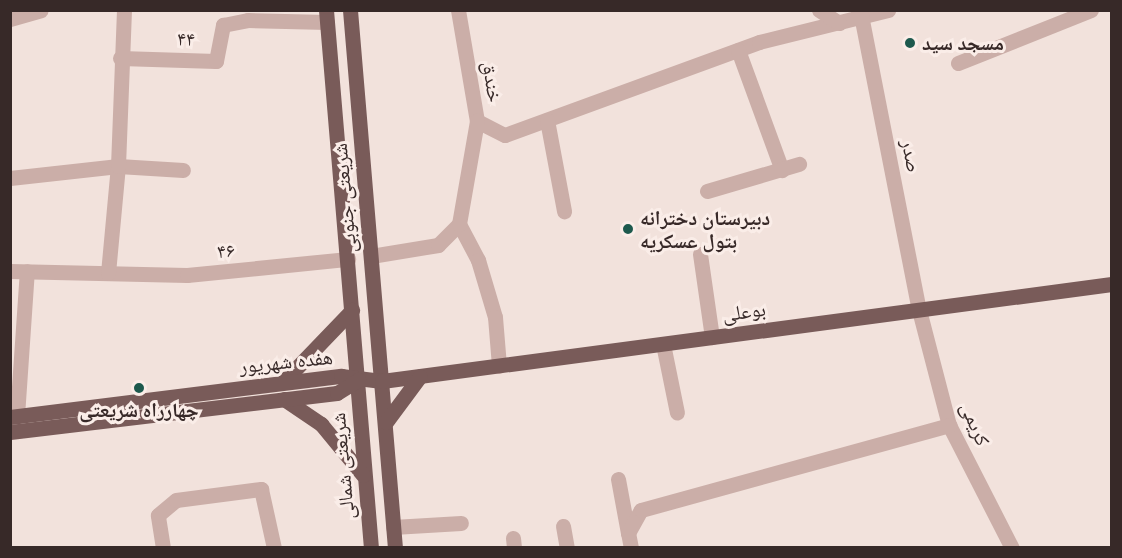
<!DOCTYPE html>
<meta charset="utf-8">
<style>
body{margin:0}
#map{position:relative;width:1122px;height:558px;overflow:hidden;background:#f2e2dc;font-family:"DM Sans","Noto Naskh Arabic",sans-serif}
div>[style]{position:absolute}
.minor>*{height:15px;margin:-7.5px;padding:0 7.5px;transform-origin:7.5px;border-radius:7.5px;background:#cbaea8}
.major>*{height:15px;margin:-7.5px;padding:0 7.5px;transform-origin:7.5px;border-radius:7.5px;background:#795b59}
.dots>*{width:16px;height:16px;translate:-50% -50%;box-sizing:border-box;border:3px solid #faede8;border-radius:50%}
span{translate:-50% -50%;white-space:nowrap;text-align:center;line-height:1.15;-webkit-text-stroke:6px #faede8;paint-order:stroke}
.street-label{font-size:20px;color:#372928}
.poi-label{font-size:20px;color:#372928;font-weight:700}
.left{translate:0 -50%;text-align:left}
.frame{position:absolute;inset:0;border:12px solid #372928;pointer-events:none}
</style>
<div id="map">
<div class="minor">
<i style="left:458px;top:10px;width:113px;rotate:80.3deg"></i>
<i style="left:477px;top:121px;width:31px;rotate:27deg"></i>
<i style="left:505px;top:135px;width:270px;rotate:-20.1deg"></i>
<i style="left:759px;top:42px;width:133px;rotate:-13.9deg"></i>
<i style="left:819px;top:10px;width:24px;rotate:33deg"></i>
<i style="left:860px;top:10px;width:306px;rotate:78.9deg"></i>
<i style="left:919px;top:310px;width:119px;rotate:75.4deg"></i>
<i style="left:949px;top:425px;width:138px;rotate:62.9deg"></i>
<i style="left:10px;top:19px;width:32px;rotate:-16deg"></i>
<i style="left:738px;top:50px;width:128px;rotate:69.9deg"></i>
<i style="left:120px;top:58px;width:96px;rotate:1.8deg"></i>
<i style="left:216px;top:61px;width:37px;rotate:-79deg"></i>
<i style="left:223px;top:25px;width:25px;rotate:-11deg"></i>
<i style="left:248px;top:20px;width:79px;rotate:1.5deg"></i>
<i style="left:958px;top:63px;width:143px;rotate:-21.7deg"></i>
<i style="left:547px;top:120px;width:93px;rotate:79.4deg"></i>
<i style="left:10px;top:178px;width:109px;rotate:-6.3deg"></i>
<i style="left:118px;top:166px;width:65px;rotate:3.5deg"></i>
<i style="left:707px;top:191px;width:96px;rotate:-16.4deg"></i>
<i style="left:459px;top:224px;width:41px;rotate:62.2deg"></i>
<i style="left:478px;top:260px;width:59px;rotate:73.4deg"></i>
<i style="left:495px;top:317px;width:49px;rotate:85.3deg"></i>
<i style="left:700px;top:254px;width:84px;rotate:81.8deg"></i>
<i style="left:371px;top:256px;width:68px;rotate:-9.3deg"></i>
<i style="left:438px;top:245px;width:30px;rotate:-45deg"></i>
<i style="left:459px;top:224px;width:105px;rotate:-80.1deg"></i>
<i style="left:10px;top:271px;width:177px;rotate:1.3deg"></i>
<i style="left:187px;top:275px;width:162px;rotate:-5.7deg"></i>
<i style="left:108px;top:273px;width:107px;rotate:-84.7deg"></i>
<i style="left:118px;top:166px;width:156px;rotate:-87.8deg"></i>
<i style="left:663px;top:344px;width:70px;rotate:78.5deg"></i>
<i style="left:17px;top:416px;width:145px;rotate:-86.1deg"></i>
<i style="left:618px;top:479px;width:55px;rotate:79.5deg"></i>
<i style="left:563px;top:526px;width:22px;rotate:80deg"></i>
<i style="left:393px;top:527px;width:68px;rotate:-3.4deg"></i>
<i style="left:513px;top:538px;width:10px;rotate:84deg"></i>
<i style="left:163px;top:548px;width:33px;rotate:-99deg"></i>
<i style="left:158px;top:515px;width:23px;rotate:-40deg"></i>
<i style="left:176px;top:500px;width:86px;rotate:-7.4deg"></i>
<i style="left:261px;top:489px;width:60px;rotate:77.6deg"></i>
<i style="left:631px;top:548px;width:15px;rotate:-101deg"></i>
<i style="left:628px;top:533px;width:26px;rotate:-61deg"></i>
<i style="left:641px;top:510px;width:320px;rotate:-15.4deg"></i>
</div>
<div class="major">
<i style="left:326px;top:10px;width:540px;rotate:85.22deg"></i>
<i style="left:350px;top:10px;width:540px;rotate:85.22deg"></i>
<i style="left:283px;top:382px;width:100px;rotate:-46.2deg"></i>
<i style="left:284px;top:399px;width:45px;rotate:34deg"></i>
<i style="left:321px;top:424px;width:66px;rotate:50.5deg"></i>
<i style="left:10px;top:417px;width:334px;rotate:-7.1deg"></i>
<i style="left:341px;top:376px;width:41px;rotate:7deg"></i>
<i style="left:382px;top:381px;width:736px;rotate:-7.57deg"></i>
<i style="left:386px;top:422px;width:57px;rotate:-53.5deg"></i>
<i style="left:10px;top:432px;width:329px;rotate:-6.8deg"></i>
<i style="left:337px;top:393px;width:25px;rotate:-32deg"></i>
</div>
<div class="dots">
<i style="left:910px;top:43px;background:#1d594d"></i>
<i style="left:628px;top:229px;background:#1d594d"></i>
<i style="left:139px;top:388px;background:#1d594d"></i>
</div>
<div class="street-label">
<span style="left:186px;top:39px;rotate:2deg">۴۴</span>
<span style="left:492px;top:82px;rotate:82deg">خندق</span>
<span style="left:911px;top:156px;rotate:79deg">صدر</span>
<span style="left:345px;top:198px;rotate:-95deg">شریعتی جنوبی</span>
<span style="left:226px;top:251px;rotate:-5deg">۴۶</span>
<span style="left:744px;top:312px;rotate:-8deg">بوعلی</span>
<span style="left:286px;top:362px;rotate:-6deg">هفده شهریور</span>
<span style="left:975px;top:424px;rotate:67deg">کریمی</span>
<span style="left:343px;top:466px;rotate:-95deg">شریعتی شمالی</span>
</div>
<div class="poi-label">
<span class="left" style="left:922px;top:43px">مسجد سید</span>
<span class="left" style="left:640px;top:230px">دبیرستان دخترانه<br>بتول عسکریه</span>
<span style="left:139px;top:410px">چهارراه شریعتی</span>
</div>
<div class="frame"></div>
</div>
